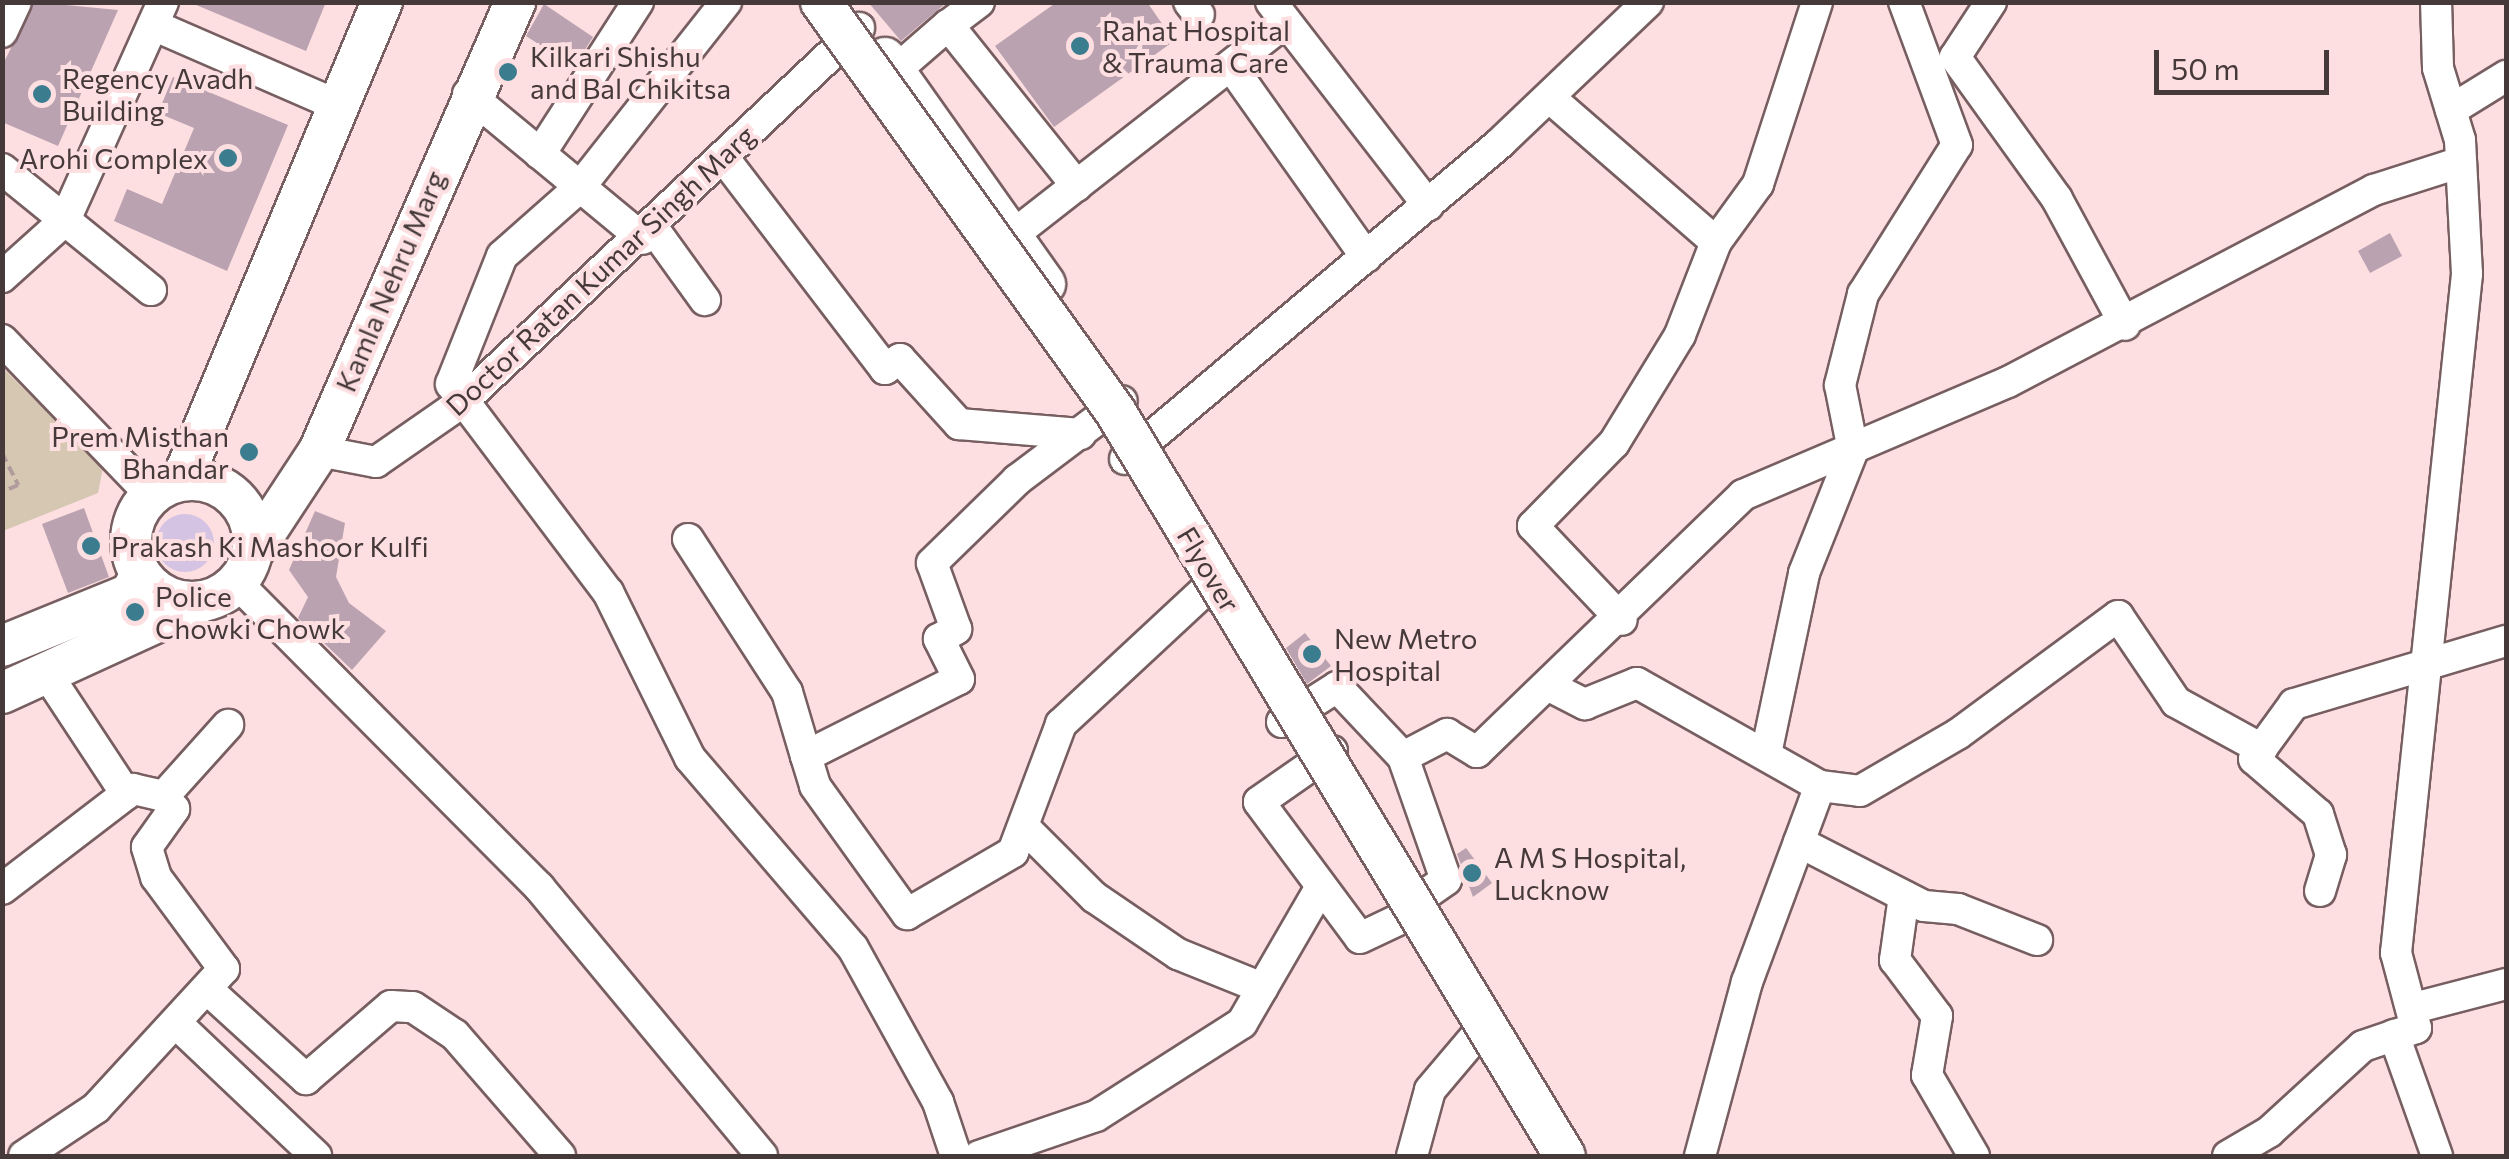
<!DOCTYPE html>
<style>
body{margin:0}
#map{position:relative;width:2509px;height:1159px;overflow:hidden;background:#fddfe1;font-family:Commissioner,sans-serif}
div>[style]{position:absolute}
.green>*{inset:0;background:#d6c7b3}
.water>*{inset:0;background:#d5c3e4}
.round{border-radius:50%}
.building>*{inset:0;background:#baa2b1}
.path>*{height:4px;margin-top:-2px;transform-origin:0;background:repeating-linear-gradient(90deg,#b29b9d 0 10px,transparent 0 15px)}
.roads{filter:drop-shadow(2px 0 #775e60) drop-shadow(-2px 0 #775e60) drop-shadow(0 2px #775e60) drop-shadow(0 -2px #775e60)}
.minor>*{height:30px;margin:-15px;padding:0 15px;transform-origin:15px;border-radius:15px;background:#fff}
.major>*{height:40px;margin:-20px;padding:0 20px;transform-origin:20px;border-radius:20px;background:#fff}
.major>.ring{margin:-20px;padding:0;box-sizing:content-box;background:none;border:40px solid #fff;border-radius:50%}
.bridges{filter:drop-shadow(2px 0 #775e60) drop-shadow(-2px 0 #775e60) drop-shadow(0 2px #775e60) drop-shadow(0 -2px #775e60)}
.major-bridge>*{height:40px;margin:-20px;padding:0 20px;transform-origin:20px;border-radius:20px;background:#fff}
.dots>*{width:28px;height:28px;translate:-50% -50%;box-sizing:border-box;border:5px solid #fddfe1;border-radius:50%}
span{translate:-50% -50%;white-space:nowrap;text-align:center;line-height:1.15;-webkit-text-stroke:8px #fddfe1;paint-order:stroke}
.poi-label{font-size:28px;color:#45393a}
.left{translate:0 -50%;text-align:left}
.right{translate:-100% -50%;text-align:right}
.street-label{font-size:28px;color:#45393a}
.frame{position:absolute;inset:0;border:5px solid #45393a;pointer-events:none}
.scale{position:absolute;left:2154px;top:50px;width:175px;height:45px;box-sizing:border-box;border:5px solid #45393a;border-top:0;padding-left:12px;font-size:30px;line-height:35px;white-space:nowrap;color:#45393a;-webkit-text-stroke:8px #fddfe1;paint-order:stroke}
</style>
<div id="map">
<div class="green">
<i style="clip-path:polygon(3px 368px,103px 468px,98px 493px,3px 531px)"></i>
</div>
<div class="water">
<i class="round" style="left:156px;top:514px;width:58px;height:58px"></i>
</div>
<div class="building">
<i style="clip-path:polygon(34px 2px,118px 10px,58px 146px,2px 122px,2px 66px)"></i>
<i style="clip-path:polygon(189px 2px,326px 2px,306px 51px)"></i>
<i style="clip-path:polygon(868px 2px,946px 2px,946px 3px,901px 41px)"></i>
<i style="clip-path:polygon(1057px 2px,1147px 2px,1174px 41px,1054px 127px,995px 46px)"></i>
<i style="clip-path:polygon(544px 4px,593px 37px,574px 67px,526px 36px)"></i>
<i style="clip-path:polygon(173px 77px,288px 125px,227px 271px,114px 221px,127px 189px,162px 204px,194px 128px,158px 113px)"></i>
<i style="clip-path:polygon(2390px 233px,2402px 256px,2370px 273px,2358px 251px)"></i>
<i style="clip-path:polygon(84px 508px,109px 577px,68px 593px,42px 524px)"></i>
<i style="clip-path:polygon(315px 511px,345px 523px,336px 577px,349px 603px,386px 631px,352px 670px,298px 618px,308px 597px,289px 570px)"></i>
<i style="clip-path:polygon(1305px 633px,1331px 666px,1307px 684px,1286px 648px)"></i>
<i style="clip-path:polygon(1466px 848px,1492px 883px,1473px 897px,1457px 854px)"></i>
</div>
<div class="path">
<i style="left:2px;top:453px;width:36px;rotate:63deg"></i>
<i style="left:18px;top:485px;width:17px;rotate:156deg"></i>
</div>
<div class="roads">
<div class="minor">
<i style="left:726px;top:2px;width:236px;rotate:128.3deg"></i>
<i style="left:580px;top:187px;width:104px;rotate:138.5deg"></i>
<i style="left:502px;top:256px;width:138px;rotate:111.7deg"></i>
<i style="left:451px;top:384px;width:261px;rotate:53deg"></i>
<i style="left:608px;top:592px;width:185px;rotate:63.7deg"></i>
<i style="left:690px;top:758px;width:250px;rotate:49.4deg"></i>
<i style="left:853px;top:948px;width:176px;rotate:61.1deg"></i>
<i style="left:938px;top:1102px;width:57px;rotate:71.6deg"></i>
<i style="left:979px;top:2px;width:39px;rotate:143deg"></i>
<i style="left:948px;top:25px;width:206px;rotate:51.3deg"></i>
<i style="left:1189px;top:2px;width:16px;rotate:52deg"></i>
<i style="left:1271px;top:2px;width:257px;rotate:52.3deg"></i>
<i style="left:1991px;top:2px;width:66px;rotate:123.2deg"></i>
<i style="left:1955px;top:57px;width:175px;rotate:54.3deg"></i>
<i style="left:2057px;top:199px;width:143px;rotate:61.6deg"></i>
<i style="left:153px;top:25px;width:201px;rotate:23.5deg"></i>
<i style="left:2px;top:32px;width:33px;rotate:-65deg"></i>
<i style="left:1231px;top:66px;width:234px;rotate:54.7deg"></i>
<i style="left:895px;top:71px;width:70px;rotate:-41deg"></i>
<i style="left:468px;top:94px;width:227px;rotate:39.6deg"></i>
<i style="left:1549px;top:97px;width:221px;rotate:41deg"></i>
<i style="left:1716px;top:242px;width:100px;rotate:111.2deg"></i>
<i style="left:1680px;top:335px;width:127px;rotate:121.4deg"></i>
<i style="left:1614px;top:443px;width:116px;rotate:134.3deg"></i>
<i style="left:1533px;top:526px;width:129px;rotate:46.6deg"></i>
<i style="left:2451px;top:110px;width:65px;rotate:-31.7deg"></i>
<i style="left:540px;top:154px;width:181px;rotate:-57.2deg"></i>
<i style="left:723px;top:157px;width:267px;rotate:52.6deg"></i>
<i style="left:885px;top:369px;width:18px;rotate:-34deg"></i>
<i style="left:900px;top:359px;width:88px;rotate:47.8deg"></i>
<i style="left:959px;top:424px;width:122px;rotate:4.7deg"></i>
<i style="left:2px;top:169px;width:192px;rotate:39.1deg"></i>
<i style="left:653px;top:228px;width:89px;rotate:54.2deg"></i>
<i style="left:1013px;top:235px;width:346px;rotate:-38deg"></i>
<i style="left:1716px;top:242px;width:72px;rotate:-54.1deg"></i>
<i style="left:1758px;top:184px;width:191px;rotate:-72deg"></i>
<i style="left:2px;top:277px;width:85px;rotate:-42.1deg"></i>
<i style="left:65px;top:220px;width:239px;rotate:-65.8deg"></i>
<i style="left:2px;top:340px;width:215px;rotate:46.1deg"></i>
<i style="left:319px;top:451px;width:58px;rotate:10.9deg"></i>
<i style="left:376px;top:462px;width:103px;rotate:-34.8deg"></i>
<i style="left:461px;top:403px;width:547px;rotate:-43.3deg"></i>
<i style="left:1125px;top:459px;width:492px;rotate:-40.1deg"></i>
<i style="left:1501px;top:142px;width:203px;rotate:-43.6deg"></i>
<i style="left:688px;top:539px;width:182px;rotate:57.1deg"></i>
<i style="left:787px;top:692px;width:67px;rotate:73.5deg"></i>
<i style="left:806px;top:756px;width:171px;rotate:-26.7deg"></i>
<i style="left:959px;top:679px;width:45px;rotate:-116.6deg"></i>
<i style="left:939px;top:639px;width:20px;rotate:-30deg"></i>
<i style="left:956px;top:629px;width:70px;rotate:-110deg"></i>
<i style="left:932px;top:563px;width:119px;rotate:-44.3deg"></i>
<i style="left:1017px;top:480px;width:131px;rotate:-37deg"></i>
<i style="left:237px;top:583px;width:429px;rotate:45.2deg"></i>
<i style="left:539px;top:887px;width:349px;rotate:50.3deg"></i>
<i style="left:47px;top:674px;width:144px;rotate:56.6deg"></i>
<i style="left:1553px;top:688px;width:36px;rotate:27deg"></i>
<i style="left:1585px;top:704px;width:56px;rotate:-22deg"></i>
<i style="left:1637px;top:683px;width:210px;rotate:29.4deg"></i>
<i style="left:1820px;top:786px;width:40px;rotate:7.1deg"></i>
<i style="left:1860px;top:791px;width:113px;rotate:-30.2deg"></i>
<i style="left:1958px;top:734px;width:199px;rotate:-36.4deg"></i>
<i style="left:2118px;top:616px;width:104px;rotate:56deg"></i>
<i style="left:2176px;top:702px;width:98px;rotate:28.7deg"></i>
<i style="left:1282px;top:722px;width:65px;rotate:-32.5deg"></i>
<i style="left:1337px;top:687px;width:96px;rotate:46.7deg"></i>
<i style="left:1403px;top:757px;width:50px;rotate:-27.6deg"></i>
<i style="left:1447px;top:734px;width:35px;rotate:31deg"></i>
<i style="left:1477px;top:752px;width:370px;rotate:-44deg"></i>
<i style="left:1743px;top:495px;width:288px;rotate:-23.1deg"></i>
<i style="left:2008px;top:382px;width:413px;rotate:-27.7deg"></i>
<i style="left:2374px;top:190px;width:91px;rotate:-17.8deg"></i>
<i style="left:1332px;top:751px;width:89px;rotate:145.1deg"></i>
<i style="left:1259px;top:802px;width:169px;rotate:53.4deg"></i>
<i style="left:1360px;top:938px;width:44px;rotate:-25.4deg"></i>
<i style="left:1766px;top:754px;width:185px;rotate:-78.1deg"></i>
<i style="left:1804px;top:573px;width:132px;rotate:-68.3deg"></i>
<i style="left:1853px;top:450px;width:66px;rotate:-101.3deg"></i>
<i style="left:1840px;top:385px;width:94px;rotate:-75.8deg"></i>
<i style="left:1863px;top:294px;width:176px;rotate:-57.8deg"></i>
<i style="left:1957px;top:145px;width:153px;rotate:-110.3deg"></i>
<i style="left:806px;top:756px;width:31px;rotate:73deg"></i>
<i style="left:815px;top:786px;width:158px;rotate:54.3deg"></i>
<i style="left:907px;top:914px;width:123px;rotate:-30.3deg"></i>
<i style="left:1013px;top:852px;width:137px;rotate:-69.4deg"></i>
<i style="left:1061px;top:724px;width:195px;rotate:-42.9deg"></i>
<i style="left:1403px;top:757px;width:130px;rotate:70.7deg"></i>
<i style="left:1446px;top:880px;width:28px;rotate:145deg"></i>
<i style="left:1025px;top:828px;width:98px;rotate:45deg"></i>
<i style="left:1094px;top:897px;width:102px;rotate:34.2deg"></i>
<i style="left:1178px;top:954px;width:91px;rotate:22deg"></i>
<i style="left:1799px;top:842px;width:140px;rotate:27.1deg"></i>
<i style="left:1924px;top:906px;width:34px;rotate:5deg"></i>
<i style="left:1958px;top:909px;width:85px;rotate:21.4deg"></i>
<i style="left:2px;top:889px;width:165px;rotate:-37.4deg"></i>
<i style="left:133px;top:789px;width:32px;rotate:13deg"></i>
<i style="left:2320px;top:891px;width:38px;rotate:-73deg"></i>
<i style="left:2331px;top:855px;width:43px;rotate:-107.6deg"></i>
<i style="left:2318px;top:814px;width:84px;rotate:-139.3deg"></i>
<i style="left:2254px;top:759px;width:68px;rotate:-54deg"></i>
<i style="left:2294px;top:704px;width:221px;rotate:-16.6deg"></i>
<i style="left:1904px;top:896px;width:65px;rotate:98deg"></i>
<i style="left:1895px;top:960px;width:70px;rotate:53.1deg"></i>
<i style="left:1937px;top:1016px;width:60px;rotate:99.6deg"></i>
<i style="left:1927px;top:1075px;width:94px;rotate:59.9deg"></i>
<i style="left:207px;top:989px;width:134px;rotate:42.3deg"></i>
<i style="left:306px;top:1079px;width:112px;rotate:-40.7deg"></i>
<i style="left:391px;top:1006px;width:22px;rotate:3deg"></i>
<i style="left:413px;top:1007px;width:50px;rotate:33.7deg"></i>
<i style="left:455px;top:1035px;width:160px;rotate:49deg"></i>
<i style="left:2414px;top:1008px;width:95px;rotate:-14.6deg"></i>
<i style="left:177px;top:1024px;width:192px;rotate:43.5deg"></i>
<i style="left:2394px;top:1035px;width:128px;rotate:70.4deg"></i>
<i style="left:24px;top:1156px;width:87px;rotate:-33.7deg"></i>
<i style="left:96px;top:1108px;width:189px;rotate:-47.4deg"></i>
<i style="left:224px;top:969px;width:114px;rotate:-126.5deg"></i>
<i style="left:156px;top:877px;width:31px;rotate:-107deg"></i>
<i style="left:147px;top:847px;width:47px;rotate:-54.6deg"></i>
<i style="left:174px;top:809px;width:16px;rotate:-128deg"></i>
<i style="left:164px;top:796px;width:96px;rotate:-48deg"></i>
<i style="left:979px;top:1156px;width:124px;rotate:-18.9deg"></i>
<i style="left:1096px;top:1116px;width:173px;rotate:-32.5deg"></i>
<i style="left:1242px;top:1023px;width:154px;rotate:-59.9deg"></i>
<i style="left:1412px;top:1156px;width:68px;rotate:-74.7deg"></i>
<i style="left:1430px;top:1090px;width:68px;rotate:-49.8deg"></i>
<i style="left:1700px;top:1156px;width:180px;rotate:-74.9deg"></i>
<i style="left:1747px;top:982px;width:209px;rotate:-69.6deg"></i>
<i style="left:2228px;top:1156px;width:48px;rotate:-30.3deg"></i>
<i style="left:2269px;top:1132px;width:127px;rotate:-42.5deg"></i>
<i style="left:2363px;top:1046px;width:56px;rotate:-18.8deg"></i>
<i style="left:2416px;top:1028px;width:78px;rotate:-104.9deg"></i>
<i style="left:2396px;top:953px;width:683px;rotate:-84.03deg"></i>
<i style="left:2467px;top:274px;width:134px;rotate:-93deg"></i>
<i style="left:2460px;top:140px;width:75px;rotate:-107deg"></i>
<i style="left:2438px;top:68px;width:66px;rotate:-91.7deg"></i>
</div>
<div class="major">
<i style="left:885px;top:58px;width:277px;rotate:54.7deg"></i>
<i style="left:182px;top:480px;width:518px;rotate:-67.3deg"></i>
<i class="ring" style="left:131px;top:480px;width:82px;height:82px"></i>
<i style="left:252px;top:553px;width:122px;rotate:-56.7deg"></i>
<i style="left:319px;top:451px;width:490px;rotate:-66.4deg"></i>
<i style="left:2px;top:646px;width:138px;rotate:-22.1deg"></i>
<i style="left:130px;top:594px;width:22px;rotate:-60deg"></i>
<i style="left:2px;top:693px;width:219px;rotate:-24.6deg"></i>
</div>
</div>
<div class="bridges">
<div class="major-bridge">
<i style="left:821px;top:2px;width:504px;rotate:54.29deg"></i>
<i style="left:1115px;top:411px;width:870px;rotate:58.87deg"></i>
</div>
</div>
<div class="dots">
<i style="left:1080px;top:46px;background:#3b7d8f"></i>
<i style="left:508px;top:72px;background:#3b7d8f"></i>
<i style="left:42px;top:94px;background:#3b7d8f"></i>
<i style="left:228px;top:158px;background:#3b7d8f"></i>
<i style="left:249px;top:452px;background:#3b7d8f"></i>
<i style="left:91px;top:546px;background:#3b7d8f"></i>
<i style="left:135px;top:612px;background:#3b7d8f"></i>
<i style="left:1312px;top:654px;background:#3b7d8f"></i>
<i style="left:1472px;top:873px;background:#3b7d8f"></i>
</div>
<div class="poi-label">
<span class="left" style="left:1102px;top:46px">Rahat Hospital<br>&amp; Trauma Care</span>
<span class="left" style="left:530px;top:72px">Kilkari Shishu<br>and Bal Chikitsa</span>
<span class="left" style="left:62px;top:94px">Regency Avadh<br>Building</span>
<span class="right" style="left:208px;top:158px">Arohi Complex</span>
<span class="right" style="left:229px;top:452px">Prem Misthan<br>Bhandar</span>
<span class="left" style="left:111px;top:546px">Prakash Ki Mashoor Kulfi</span>
<span class="left" style="left:155px;top:612px">Police<br>Chowki Chowk</span>
<span class="left" style="left:1334px;top:654px">New Metro<br>Hospital</span>
<span class="left" style="left:1494px;top:873px">A M S Hospital,<br>Lucknow</span>
</div>
<div class="street-label">
<span style="left:600px;top:270px;rotate:-43deg">Doctor Ratan Kumar Singh Marg</span>
<span style="left:390px;top:281px;rotate:-67deg">Kamla Nehru Marg</span>
<span style="left:1209px;top:569px;rotate:59deg">Flyover</span>
</div>
<div class="frame"></div>
<div class="scale">50 m</div>
</div>
